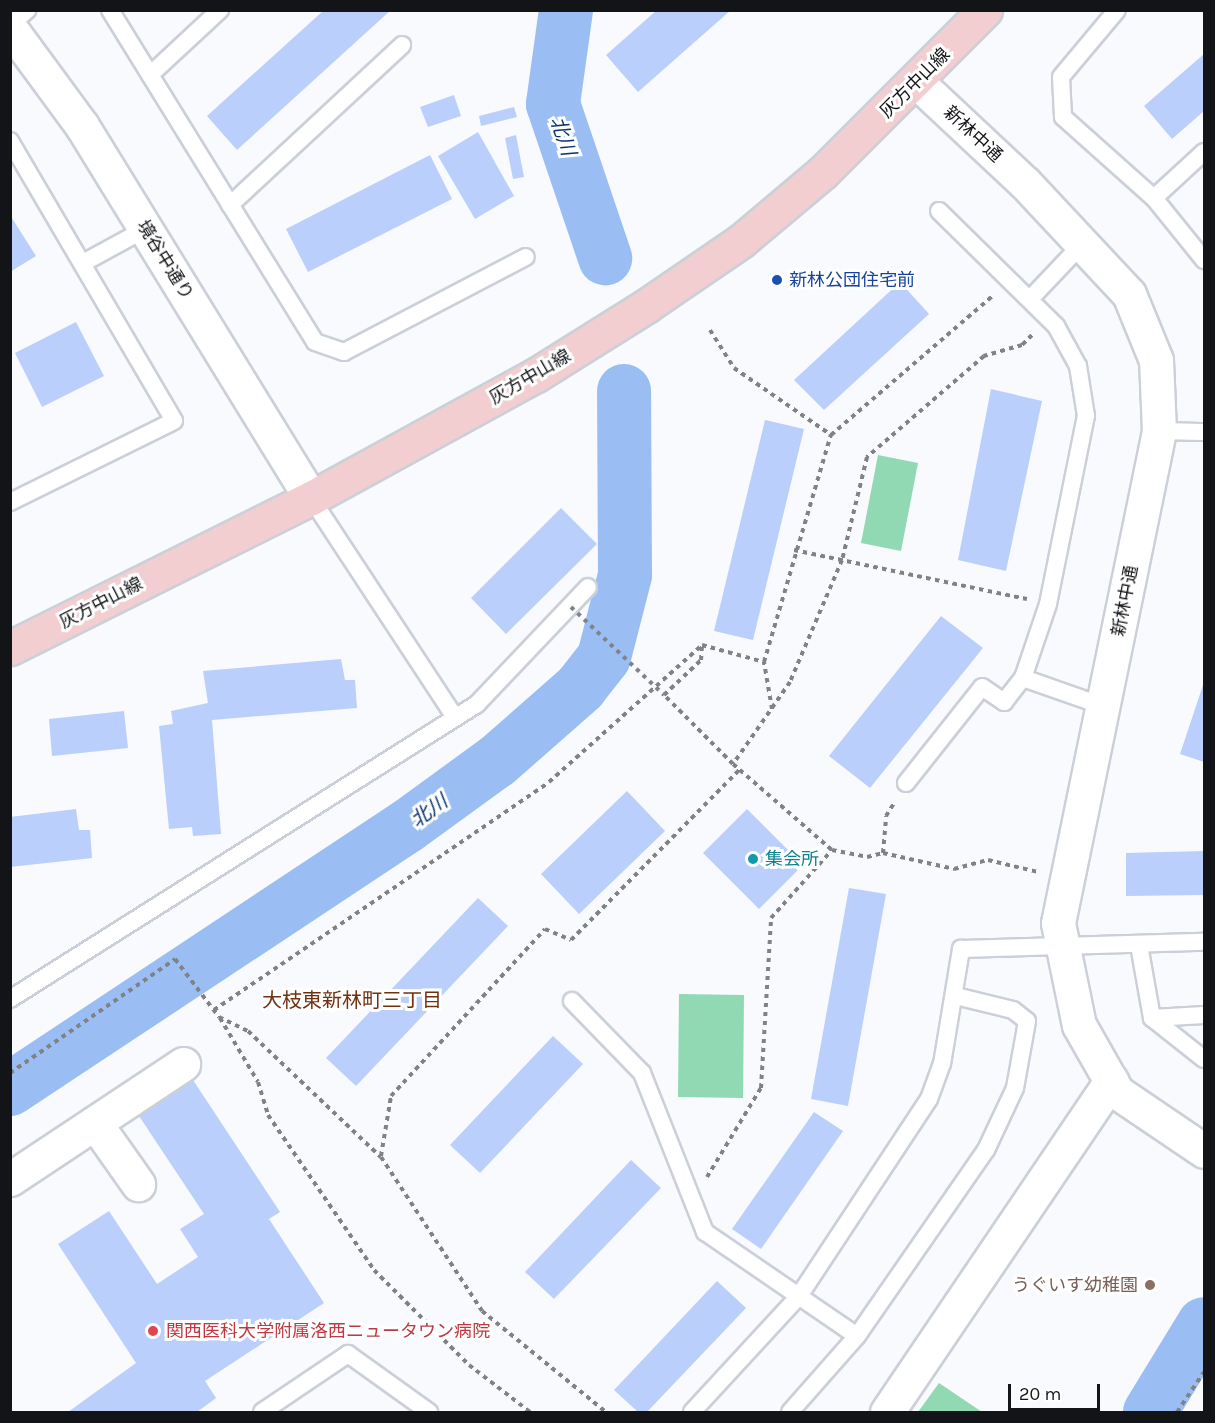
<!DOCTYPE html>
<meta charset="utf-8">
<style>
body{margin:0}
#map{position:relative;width:1215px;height:1423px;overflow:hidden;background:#f8fafd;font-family:Karla,"Noto Sans JP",sans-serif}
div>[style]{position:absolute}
.green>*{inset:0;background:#91d9b3}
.river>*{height:54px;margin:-27px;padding:0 27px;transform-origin:27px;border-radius:27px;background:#9abef4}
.building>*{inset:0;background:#bacffb}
.path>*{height:4px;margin-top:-2px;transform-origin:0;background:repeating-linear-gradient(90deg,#808285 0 4.5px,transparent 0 9px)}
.roads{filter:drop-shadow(2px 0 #cbd0d8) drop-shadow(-2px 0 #cbd0d8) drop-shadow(0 2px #cbd0d8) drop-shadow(0 -2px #cbd0d8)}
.service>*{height:16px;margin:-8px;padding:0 8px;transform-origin:8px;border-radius:8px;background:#fff}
.minor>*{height:33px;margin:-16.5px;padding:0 16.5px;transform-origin:16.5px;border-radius:16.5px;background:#fff}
.tertiary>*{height:33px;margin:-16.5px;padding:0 16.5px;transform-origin:16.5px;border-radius:16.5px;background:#fff}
.secondary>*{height:33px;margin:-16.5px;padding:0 16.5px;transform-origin:16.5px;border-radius:16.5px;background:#f2ced0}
.path-bridge>*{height:4px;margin-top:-2px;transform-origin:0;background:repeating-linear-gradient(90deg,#808285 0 4.5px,transparent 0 9px)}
.dots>*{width:16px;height:16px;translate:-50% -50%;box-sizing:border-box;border:3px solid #fff;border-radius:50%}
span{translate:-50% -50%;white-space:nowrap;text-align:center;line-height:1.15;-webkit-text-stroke:6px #fff;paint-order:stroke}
.street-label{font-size:18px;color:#121417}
.transit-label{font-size:18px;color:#164399}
.left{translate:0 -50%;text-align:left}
.culture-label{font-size:18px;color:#0d838f}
.education-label{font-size:18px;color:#785e54}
.right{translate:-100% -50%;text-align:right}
.health-label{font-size:18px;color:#be3a42}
.water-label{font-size:20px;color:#0c356f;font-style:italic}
.neighbourhood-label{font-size:20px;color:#703110}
.frame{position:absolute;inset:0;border:12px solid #121417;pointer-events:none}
.scale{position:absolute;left:1008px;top:1384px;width:92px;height:27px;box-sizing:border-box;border:3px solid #121417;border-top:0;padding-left:8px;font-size:18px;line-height:21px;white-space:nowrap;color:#121417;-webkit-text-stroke:4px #fff;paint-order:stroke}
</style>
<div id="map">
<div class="green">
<i style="clip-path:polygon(878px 455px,918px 463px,901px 551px,861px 543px)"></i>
<i style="clip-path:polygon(679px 994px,744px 995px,743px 1098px,678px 1097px)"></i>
<i style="clip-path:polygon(939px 1383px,982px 1412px,918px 1412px)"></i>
</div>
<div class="river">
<i style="left:566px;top:10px;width:95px;rotate:97.9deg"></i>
<i style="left:553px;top:104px;width:163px;rotate:71.3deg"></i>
<i style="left:10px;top:1089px;width:475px;rotate:-33.5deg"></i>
<i style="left:406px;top:827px;width:112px;rotate:-36deg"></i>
<i style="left:497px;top:761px;width:111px;rotate:-41.3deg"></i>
<i style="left:580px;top:688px;width:39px;rotate:-52deg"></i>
<i style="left:604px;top:657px;width:85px;rotate:-75.6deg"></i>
<i style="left:625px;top:575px;width:184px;rotate:-90.3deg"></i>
<i style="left:1150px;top:1412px;width:103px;rotate:-58.5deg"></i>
</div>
<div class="building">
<i style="clip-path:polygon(324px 10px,391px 10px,237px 150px,207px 116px)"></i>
<i style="clip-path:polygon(657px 10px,731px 10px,638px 92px,606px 55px)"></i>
<i style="clip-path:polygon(1204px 54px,1204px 111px,1172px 139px,1144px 106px)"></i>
<i style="clip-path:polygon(454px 95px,461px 116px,428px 127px,420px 107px)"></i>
<i style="clip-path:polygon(514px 107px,517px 117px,481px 126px,479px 116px)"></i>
<i style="clip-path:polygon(478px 132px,514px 196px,475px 219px,438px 156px)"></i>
<i style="clip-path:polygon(516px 135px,524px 177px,513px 179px,505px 138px)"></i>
<i style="clip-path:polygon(430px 155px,452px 199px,308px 272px,286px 229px)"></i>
<i style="clip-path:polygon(10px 215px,36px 256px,10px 272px)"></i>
<i style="clip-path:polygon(900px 282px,929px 314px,824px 410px,794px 380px)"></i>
<i style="clip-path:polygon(76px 322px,104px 376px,42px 407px,15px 353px)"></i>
<i style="clip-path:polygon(991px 389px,1042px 401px,1006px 571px,958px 560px)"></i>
<i style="clip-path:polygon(765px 420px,804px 429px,753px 640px,714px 631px)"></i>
<i style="clip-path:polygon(561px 508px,597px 544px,506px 634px,471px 598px)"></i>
<i style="clip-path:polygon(941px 616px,983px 648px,870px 788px,829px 756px)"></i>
<i style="clip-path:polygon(341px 659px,345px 680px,355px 680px,357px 708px,212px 720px,221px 834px,193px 836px,192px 827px,169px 829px,159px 726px,173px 724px,171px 711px,208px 703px,203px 671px)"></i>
<i style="clip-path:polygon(1204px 682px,1204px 762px,1180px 754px)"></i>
<i style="clip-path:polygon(124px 711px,128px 748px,52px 756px,49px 719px)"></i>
<i style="clip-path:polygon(627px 791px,665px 831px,579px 914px,541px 874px)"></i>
<i style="clip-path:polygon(76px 809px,79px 830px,90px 830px,92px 858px,10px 867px,10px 817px)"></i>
<i style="clip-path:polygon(747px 809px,803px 865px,759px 909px,703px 853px)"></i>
<i style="clip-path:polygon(1204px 851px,1204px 895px,1126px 896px,1126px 853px)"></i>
<i style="clip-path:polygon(849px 888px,886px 894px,848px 1106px,811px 1099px)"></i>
<i style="clip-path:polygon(478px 898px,508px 926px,356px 1086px,326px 1058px)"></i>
<i style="clip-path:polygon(553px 1036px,583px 1064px,480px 1173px,450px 1145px)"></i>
<i style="clip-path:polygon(193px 1080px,280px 1212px,269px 1219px,324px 1303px,205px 1381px,216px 1398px,197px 1412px,68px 1412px,136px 1363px,58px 1244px,109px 1211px,157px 1284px,198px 1257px,180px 1229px,204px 1214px,139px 1116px)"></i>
<i style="clip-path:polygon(814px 1112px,843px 1131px,761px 1249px,732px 1229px)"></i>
<i style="clip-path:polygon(631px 1160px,661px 1188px,554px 1299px,525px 1272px)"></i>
<i style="clip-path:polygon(717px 1281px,746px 1308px,647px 1412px,638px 1412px,614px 1390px)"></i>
</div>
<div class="path">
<i style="left:710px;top:330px;width:45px;rotate:57.7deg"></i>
<i style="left:734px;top:368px;width:118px;rotate:34.6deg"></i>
<i style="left:1032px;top:335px;width:14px;rotate:135deg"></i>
<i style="left:1022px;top:345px;width:40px;rotate:164deg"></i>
<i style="left:984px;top:356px;width:155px;rotate:139.2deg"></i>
<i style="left:867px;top:457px;width:106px;rotate:103.6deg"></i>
<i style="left:842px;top:560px;width:133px;rotate:113.1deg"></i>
<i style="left:790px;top:682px;width:100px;rotate:124.8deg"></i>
<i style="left:733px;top:764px;width:131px;rotate:41deg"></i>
<i style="left:832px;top:850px;width:36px;rotate:11deg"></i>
<i style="left:867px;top:857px;width:16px;rotate:-14deg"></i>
<i style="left:883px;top:853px;width:73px;rotate:12.7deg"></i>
<i style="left:954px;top:869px;width:35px;rotate:-15deg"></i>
<i style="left:988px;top:860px;width:51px;rotate:13.5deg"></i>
<i style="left:794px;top:550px;width:238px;rotate:11.9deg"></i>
<i style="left:772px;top:709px;width:48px;rotate:-99.7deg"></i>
<i style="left:764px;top:662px;width:237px;rotate:-73.6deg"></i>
<i style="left:831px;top:435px;width:215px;rotate:-40.7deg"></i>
<i style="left:733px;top:764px;width:98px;rotate:-135deg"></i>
<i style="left:664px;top:695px;width:51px;rotate:-43.4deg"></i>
<i style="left:701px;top:660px;width:15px;rotate:-86deg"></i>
<i style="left:702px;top:645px;width:64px;rotate:15.3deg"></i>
<i style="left:883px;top:853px;width:37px;rotate:-85deg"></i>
<i style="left:886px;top:816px;width:15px;rotate:-58deg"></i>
<i style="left:214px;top:1010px;width:405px;rotate:-34.2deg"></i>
<i style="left:549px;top:782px;width:205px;rotate:-41.8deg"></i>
<i style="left:220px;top:1018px;width:74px;rotate:59.3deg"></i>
<i style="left:258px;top:1082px;width:34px;rotate:73deg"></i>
<i style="left:268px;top:1115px;width:188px;rotate:55.6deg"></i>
<i style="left:374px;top:1270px;width:134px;rotate:45deg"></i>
<i style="left:469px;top:1365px;width:77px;rotate:37.6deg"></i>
<i style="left:10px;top:1073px;width:201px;rotate:-34.6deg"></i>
<i style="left:175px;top:959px;width:73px;rotate:52.8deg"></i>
<i style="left:219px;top:1017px;width:32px;rotate:26deg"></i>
<i style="left:248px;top:1031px;width:183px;rotate:43.5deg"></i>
<i style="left:381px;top:1157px;width:184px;rotate:56.7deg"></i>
<i style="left:482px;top:1311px;width:160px;rotate:39.2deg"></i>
<i style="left:381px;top:1156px;width:61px;rotate:-80.5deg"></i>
<i style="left:391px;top:1096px;width:227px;rotate:-47.3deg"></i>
<i style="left:545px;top:929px;width:28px;rotate:23deg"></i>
<i style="left:571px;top:940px;width:240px;rotate:-45.3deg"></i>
<i style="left:707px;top:1177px;width:104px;rotate:-58.8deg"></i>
<i style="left:761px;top:1088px;width:170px;rotate:-86.6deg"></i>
<i style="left:771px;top:918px;width:91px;rotate:-48.1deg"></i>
<i style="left:1177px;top:1412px;width:48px;rotate:-56deg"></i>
</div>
<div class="roads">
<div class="service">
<i style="left:110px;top:10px;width:390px;rotate:58.3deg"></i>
<i style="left:315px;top:342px;width:31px;rotate:19deg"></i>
<i style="left:344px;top:352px;width:205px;rotate:-27.6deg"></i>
<i style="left:1117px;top:10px;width:87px;rotate:129.9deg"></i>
<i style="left:1061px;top:77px;width:40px;rotate:87.1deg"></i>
<i style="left:1063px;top:117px;width:122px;rotate:41.7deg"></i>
<i style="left:1154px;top:198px;width:80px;rotate:51.1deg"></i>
<i style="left:10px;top:25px;width:23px;rotate:-41deg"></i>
<i style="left:150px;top:75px;width:96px;rotate:-42.9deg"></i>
<i style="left:10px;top:141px;width:324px;rotate:59.6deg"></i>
<i style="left:174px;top:421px;width:183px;rotate:153.7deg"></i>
<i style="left:1154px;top:198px;width:68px;rotate:-42.6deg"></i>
<i style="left:230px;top:205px;width:235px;rotate:-42.9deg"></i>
<i style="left:83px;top:263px;width:71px;rotate:-28.7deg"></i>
<i style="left:1031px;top:298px;width:74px;rotate:-46.6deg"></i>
<i style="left:1159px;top:431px;width:45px;rotate:1.3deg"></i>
<i style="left:311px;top:498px;width:261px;rotate:56.7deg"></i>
<i style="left:1023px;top:678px;width:85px;rotate:19.3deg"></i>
<i style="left:906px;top:783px;width:122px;rotate:-51.6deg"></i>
<i style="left:982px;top:687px;width:27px;rotate:34deg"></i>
<i style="left:1004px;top:702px;width:31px;rotate:-52deg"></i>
<i style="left:1023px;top:678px;width:78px;rotate:-71.3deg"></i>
<i style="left:1048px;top:604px;width:192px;rotate:-78.6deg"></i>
<i style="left:1086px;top:416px;width:51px;rotate:-99.1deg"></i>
<i style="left:1078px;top:366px;width:46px;rotate:-118.8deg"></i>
<i style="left:1056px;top:326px;width:164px;rotate:-135.5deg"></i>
<i style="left:1139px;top:945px;width:74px;rotate:79.9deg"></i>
<i style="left:1152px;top:1018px;width:66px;rotate:38.3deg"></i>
<i style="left:10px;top:999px;width:552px;rotate:-32.28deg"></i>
<i style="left:477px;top:704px;width:161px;rotate:-46.5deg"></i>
<i style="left:572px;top:1001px;width:100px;rotate:45.8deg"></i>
<i style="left:642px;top:1073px;width:171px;rotate:68.4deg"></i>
<i style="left:705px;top:1232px;width:184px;rotate:34.4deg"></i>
<i style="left:1152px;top:1018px;width:52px;rotate:-3.3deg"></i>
<i style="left:262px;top:1412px;width:104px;rotate:-34deg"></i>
<i style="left:348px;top:1354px;width:100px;rotate:35.6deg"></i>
<i style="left:692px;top:1412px;width:158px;rotate:-47.3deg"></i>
<i style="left:799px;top:1296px;width:236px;rotate:-56.6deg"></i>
<i style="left:929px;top:1099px;width:37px;rotate:-70deg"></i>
<i style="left:942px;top:1064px;width:117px;rotate:-80.6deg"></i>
<i style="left:961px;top:949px;width:243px;rotate:-1.7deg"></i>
<i style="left:790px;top:1412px;width:101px;rotate:-48.6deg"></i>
<i style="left:857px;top:1336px;width:226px;rotate:-55.3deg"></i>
<i style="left:986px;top:1150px;width:68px;rotate:-64.9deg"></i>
<i style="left:1015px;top:1088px;width:68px;rotate:-79.8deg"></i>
<i style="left:1027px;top:1021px;width:18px;rotate:-142deg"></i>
<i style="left:1013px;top:1010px;width:59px;rotate:-166.2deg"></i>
</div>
<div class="minor">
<i style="left:95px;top:1123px;width:75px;rotate:54.8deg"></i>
<i style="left:10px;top:1179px;width:208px;rotate:-33.6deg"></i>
<i style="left:887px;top:1412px;width:400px;rotate:-55.9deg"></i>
</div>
<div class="tertiary">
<i style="left:10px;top:28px;width:122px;rotate:53.7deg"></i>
<i style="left:82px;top:126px;width:437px;rotate:58.4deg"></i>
<i style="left:918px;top:83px;width:146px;rotate:43.1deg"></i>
<i style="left:1025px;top:183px;width:152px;rotate:46.9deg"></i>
<i style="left:1129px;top:294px;width:71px;rotate:67.8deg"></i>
<i style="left:1156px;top:360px;width:71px;rotate:87.6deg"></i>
<i style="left:1159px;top:431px;width:502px;rotate:101.6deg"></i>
<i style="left:1058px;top:923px;width:104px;rotate:78.4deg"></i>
<i style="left:1079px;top:1025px;width:77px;rotate:60.4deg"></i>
<i style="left:1117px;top:1092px;width:105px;rotate:34.1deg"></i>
</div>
<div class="secondary">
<i style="left:10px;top:648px;width:336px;rotate:-26.5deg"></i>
<i style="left:311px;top:498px;width:256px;rotate:-28.7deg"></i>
<i style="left:536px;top:375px;width:130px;rotate:-32.1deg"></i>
<i style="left:646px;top:306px;width:115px;rotate:-34.4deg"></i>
<i style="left:741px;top:241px;width:107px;rotate:-40.1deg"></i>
<i style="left:823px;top:172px;width:229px;rotate:-45deg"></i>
</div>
</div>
<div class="path-bridge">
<i style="left:571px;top:607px;width:128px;rotate:43.4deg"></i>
</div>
<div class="dots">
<i style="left:777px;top:280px;background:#1a4fb4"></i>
<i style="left:753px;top:859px;background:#0f9aa8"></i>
<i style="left:1150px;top:1285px;background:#8d6e63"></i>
<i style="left:153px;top:1331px;background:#e0444e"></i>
</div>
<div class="street-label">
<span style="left:915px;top:83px;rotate:-45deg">灰方中山線</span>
<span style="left:973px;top:134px;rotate:43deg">新林中通</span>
<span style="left:165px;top:260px;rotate:58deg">境谷中通り</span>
<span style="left:530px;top:377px;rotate:-30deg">灰方中山線</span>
<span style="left:1125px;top:601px;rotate:-79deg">新林中通</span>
<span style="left:101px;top:603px;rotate:-27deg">灰方中山線</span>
</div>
<div class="transit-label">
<span class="left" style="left:789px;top:280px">新林公団住宅前</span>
</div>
<div class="culture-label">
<span class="left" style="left:765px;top:859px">集会所</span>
</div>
<div class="education-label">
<span class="right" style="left:1138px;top:1285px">うぐいす幼稚園</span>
</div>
<div class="health-label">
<span class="left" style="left:166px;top:1331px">関西医科大学附属洛西ニュータウン病院</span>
</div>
<div class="water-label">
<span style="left:563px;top:136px;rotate:71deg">北川</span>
<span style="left:429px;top:811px;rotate:-36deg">北川</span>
</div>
<div class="neighbourhood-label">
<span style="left:352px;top:1000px">大枝東新林町三丁目</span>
</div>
<div class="frame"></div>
<div class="scale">20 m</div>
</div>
